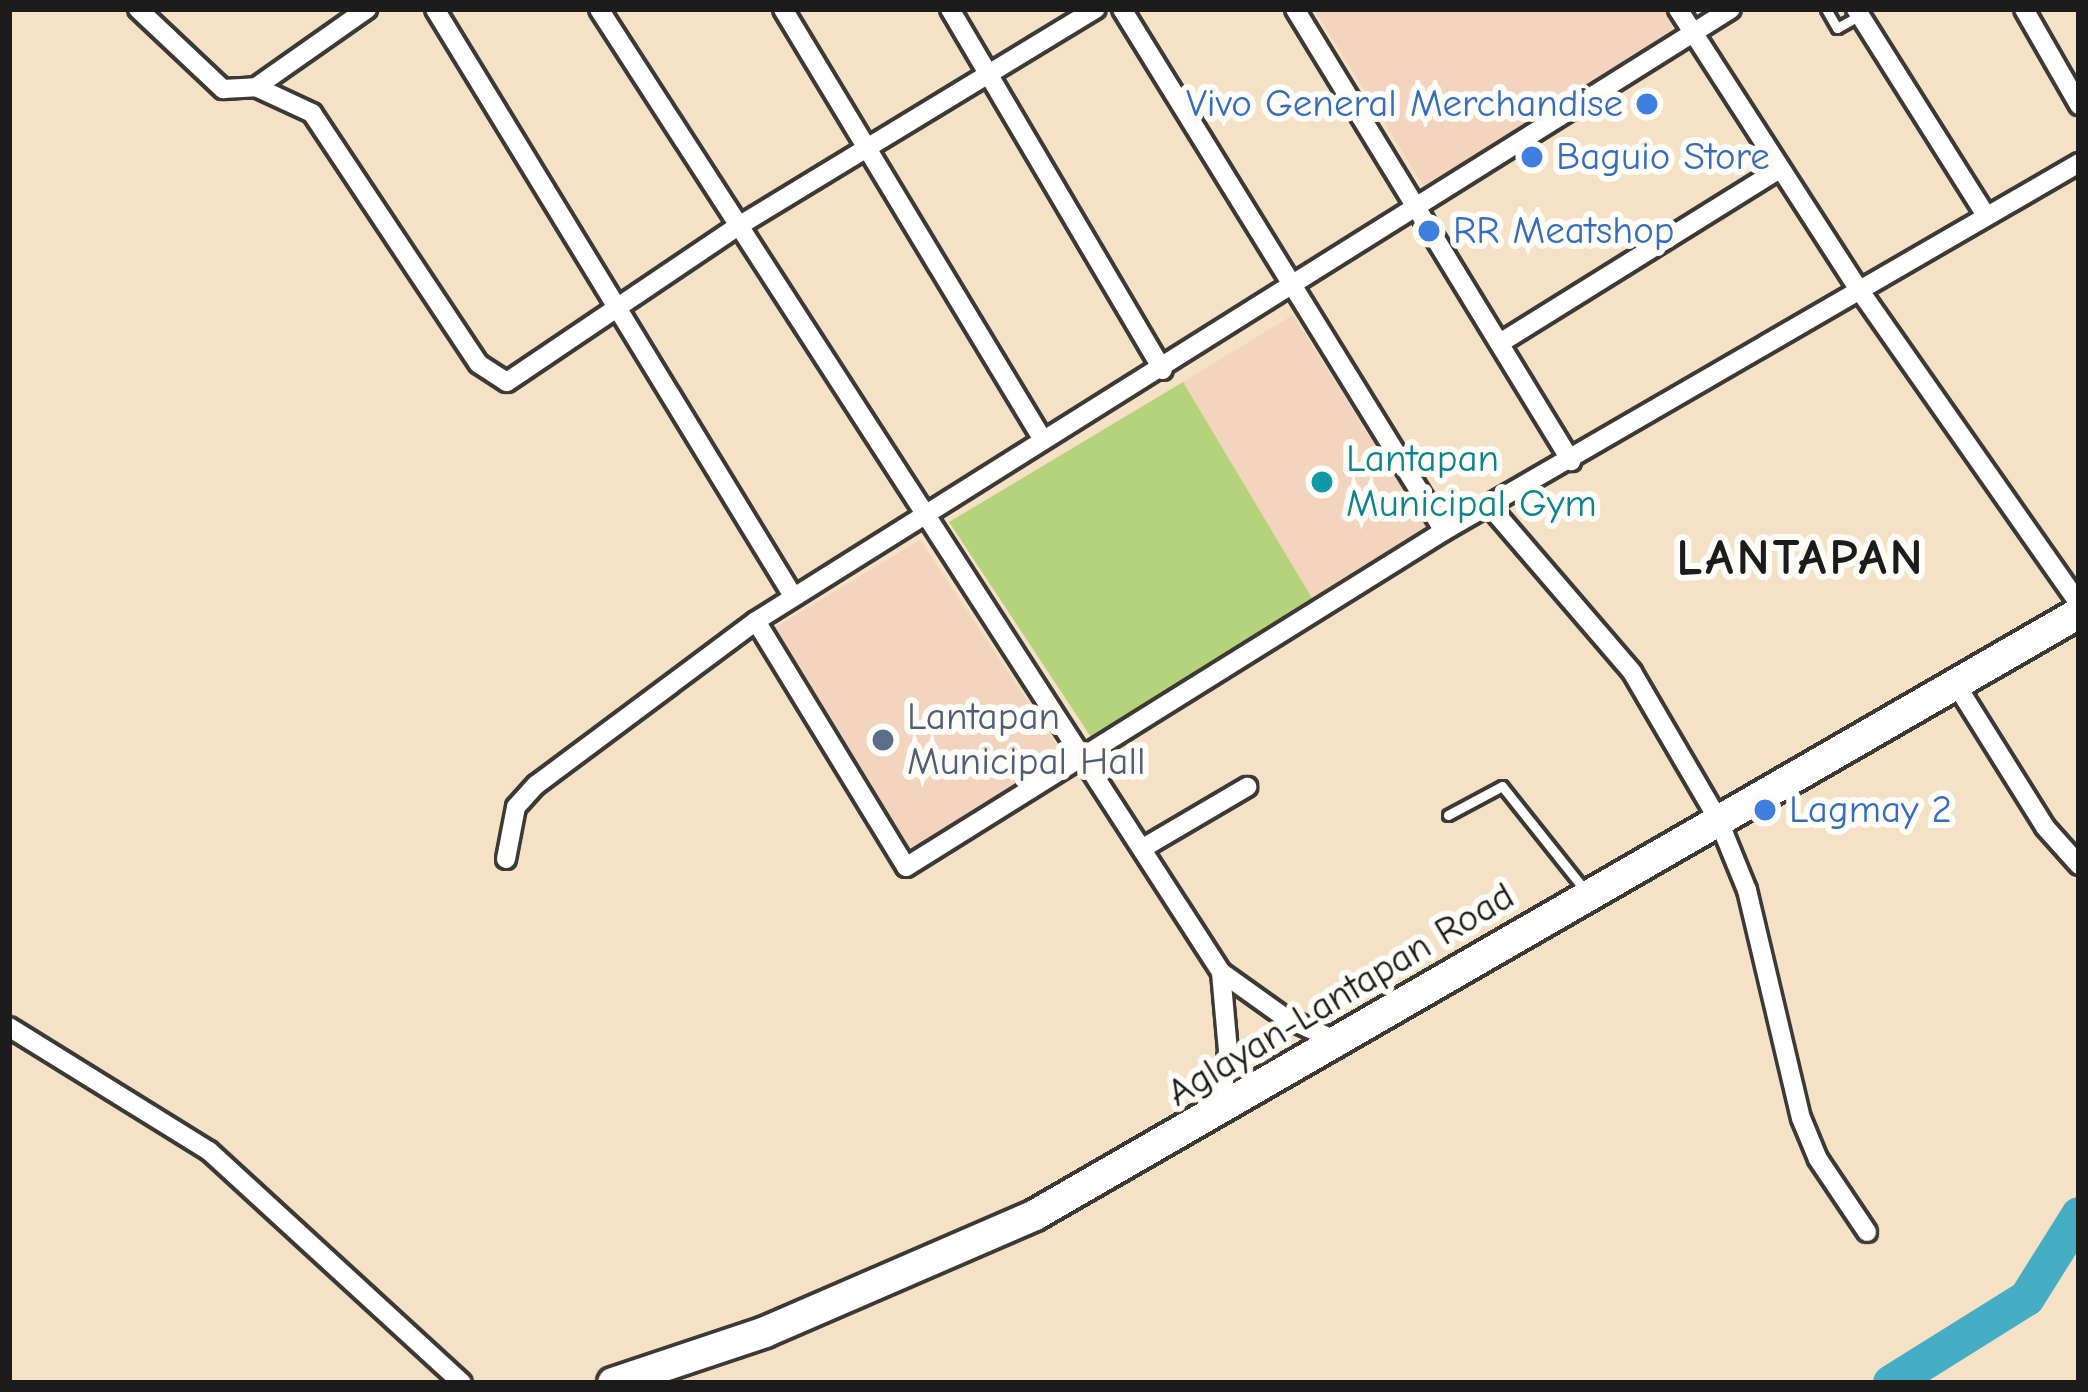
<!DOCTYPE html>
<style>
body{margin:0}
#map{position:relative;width:2088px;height:1392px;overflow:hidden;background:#f5e1c6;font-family:"Comic Neue",sans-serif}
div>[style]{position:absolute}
.built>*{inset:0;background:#f3d4be}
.green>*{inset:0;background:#b5d37a}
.river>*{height:36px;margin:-18px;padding:0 18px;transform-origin:18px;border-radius:18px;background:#45adc4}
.roads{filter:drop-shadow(3px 0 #3d3a36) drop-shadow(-3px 0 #3d3a36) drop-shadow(0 3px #3d3a36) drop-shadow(0 -3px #3d3a36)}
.service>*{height:9px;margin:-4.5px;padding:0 4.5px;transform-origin:4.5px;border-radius:4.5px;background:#fff}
.minor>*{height:18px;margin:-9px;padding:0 9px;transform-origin:9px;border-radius:9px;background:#fff}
.primary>*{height:30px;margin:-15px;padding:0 15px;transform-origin:15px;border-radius:15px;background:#fff}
.dots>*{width:33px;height:33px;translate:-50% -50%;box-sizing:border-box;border:6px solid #fdfcf7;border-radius:50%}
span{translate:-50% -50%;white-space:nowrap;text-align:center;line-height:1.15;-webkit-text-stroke:12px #fdfcf7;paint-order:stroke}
.shop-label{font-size:39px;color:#366cbe}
.right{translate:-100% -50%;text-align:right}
.left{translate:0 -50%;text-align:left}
.culture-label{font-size:39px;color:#0d838f}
.service-label{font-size:39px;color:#4e5e75}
.street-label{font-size:39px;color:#1c1c1c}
.district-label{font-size:51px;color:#1c1c1c;font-weight:700;letter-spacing:3px}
.frame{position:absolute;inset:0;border:12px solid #1c1c1c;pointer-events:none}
</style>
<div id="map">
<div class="built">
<i style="clip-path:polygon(1314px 9px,1665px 9px,1677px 28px,1425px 188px)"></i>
<i style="clip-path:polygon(1293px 315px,1428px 529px,1312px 598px,1183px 382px)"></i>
<i style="clip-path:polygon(920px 540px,1064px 756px,913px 853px,774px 628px)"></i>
</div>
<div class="green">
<i style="clip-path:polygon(1183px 382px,1312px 598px,1091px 737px,949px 522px)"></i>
</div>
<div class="river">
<i style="left:1891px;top:1383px;width:160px;rotate:-32deg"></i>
<i style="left:2027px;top:1298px;width:98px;rotate:-57.9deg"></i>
</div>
<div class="roads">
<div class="service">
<i style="left:1826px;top:9px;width:22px;rotate:60deg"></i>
<i style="left:1837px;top:28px;width:26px;rotate:-29deg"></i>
<i style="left:1448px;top:815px;width:61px;rotate:-28.2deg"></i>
<i style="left:1502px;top:786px;width:132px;rotate:51.5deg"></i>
</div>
<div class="minor">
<i style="left:138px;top:9px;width:117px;rotate:43.3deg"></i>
<i style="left:223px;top:89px;width:33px;rotate:-3deg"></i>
<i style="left:256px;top:87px;width:62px;rotate:24.9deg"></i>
<i style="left:312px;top:113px;width:301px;rotate:56.4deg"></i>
<i style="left:479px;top:364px;width:33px;rotate:33deg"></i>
<i style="left:507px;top:382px;width:277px;rotate:-34deg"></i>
<i style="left:737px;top:227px;width:420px;rotate:-31.3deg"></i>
<i style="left:435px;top:9px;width:688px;rotate:58.62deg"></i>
<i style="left:599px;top:9px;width:1146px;rotate:57.14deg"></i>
<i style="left:1221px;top:972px;width:77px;rotate:35.5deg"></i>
<i style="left:1284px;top:1017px;width:60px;rotate:24.4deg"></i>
<i style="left:783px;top:9px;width:503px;rotate:58.9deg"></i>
<i style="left:950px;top:9px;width:419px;rotate:59.5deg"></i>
<i style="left:1122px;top:9px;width:613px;rotate:58.33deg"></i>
<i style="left:1295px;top:9px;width:530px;rotate:58.59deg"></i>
<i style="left:1678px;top:9px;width:332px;rotate:57.2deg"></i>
<i style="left:1858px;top:288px;width:386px;rotate:55deg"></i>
<i style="left:1856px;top:9px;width:242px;rotate:57.8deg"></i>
<i style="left:2024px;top:9px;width:111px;rotate:60.2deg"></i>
<i style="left:256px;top:87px;width:136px;rotate:-35.1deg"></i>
<i style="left:1500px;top:343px;width:330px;rotate:-31.9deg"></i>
<i style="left:1492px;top:509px;width:215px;rotate:49.3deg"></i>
<i style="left:1632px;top:672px;width:170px;rotate:59.7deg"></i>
<i style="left:1718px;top:819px;width:77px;rotate:67.8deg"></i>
<i style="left:1747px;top:890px;width:234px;rotate:76.7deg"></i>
<i style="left:1801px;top:1118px;width:44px;rotate:67.5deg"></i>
<i style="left:1818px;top:1159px;width:88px;rotate:56.1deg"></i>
<i style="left:756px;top:621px;width:288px;rotate:58.6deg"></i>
<i style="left:906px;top:867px;width:634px;rotate:-31.99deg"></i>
<i style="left:1444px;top:531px;width:734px;rotate:-30.09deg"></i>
<i style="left:1957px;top:686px;width:166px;rotate:58deg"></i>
<i style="left:2045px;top:827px;width:51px;rotate:48.2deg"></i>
<i style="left:1143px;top:848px;width:121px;rotate:-30.4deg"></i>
<i style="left:506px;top:859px;width:53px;rotate:-79.1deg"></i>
<i style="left:516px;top:807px;width:30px;rotate:-48deg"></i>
<i style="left:536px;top:785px;width:274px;rotate:-36.7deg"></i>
<i style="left:756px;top:621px;width:1151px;rotate:-32.12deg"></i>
<i style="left:9px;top:1027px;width:235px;rotate:31.8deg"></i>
<i style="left:209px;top:1151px;width:343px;rotate:42.5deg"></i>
<i style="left:1220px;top:1111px;width:61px;rotate:-82.4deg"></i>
<i style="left:1228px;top:1051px;width:79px;rotate:-95.1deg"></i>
</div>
<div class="primary">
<i style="left:613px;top:1383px;width:160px;rotate:-18.5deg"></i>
<i style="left:765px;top:1332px;width:294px;rotate:-23.4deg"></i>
<i style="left:1035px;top:1215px;width:1205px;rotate:-29.97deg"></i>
</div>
</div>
<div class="dots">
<i style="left:1647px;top:104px;background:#3f7fe0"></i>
<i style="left:1532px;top:157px;background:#3f7fe0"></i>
<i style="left:1429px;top:231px;background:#3f7fe0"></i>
<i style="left:1322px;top:482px;background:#0f9aa8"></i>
<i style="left:883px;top:740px;background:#5c6f8a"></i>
<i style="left:1765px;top:810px;background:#3f7fe0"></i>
</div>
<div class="shop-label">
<span class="right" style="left:1623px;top:104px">Vivo General Merchandise</span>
<span class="left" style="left:1556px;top:157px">Baguio Store</span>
<span class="left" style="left:1453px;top:231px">RR Meatshop</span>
<span class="left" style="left:1789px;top:810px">Lagmay 2</span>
</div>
<div class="culture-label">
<span class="left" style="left:1346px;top:482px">Lantapan<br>Municipal Gym</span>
</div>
<div class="service-label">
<span class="left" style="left:907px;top:740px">Lantapan<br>Municipal Hall</span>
</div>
<div class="street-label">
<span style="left:1341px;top:995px;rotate:-31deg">Aglayan-Lantapan Road</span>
</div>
<div class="district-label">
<span style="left:1801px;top:558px">LANTAPAN</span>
</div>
<div class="frame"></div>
</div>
